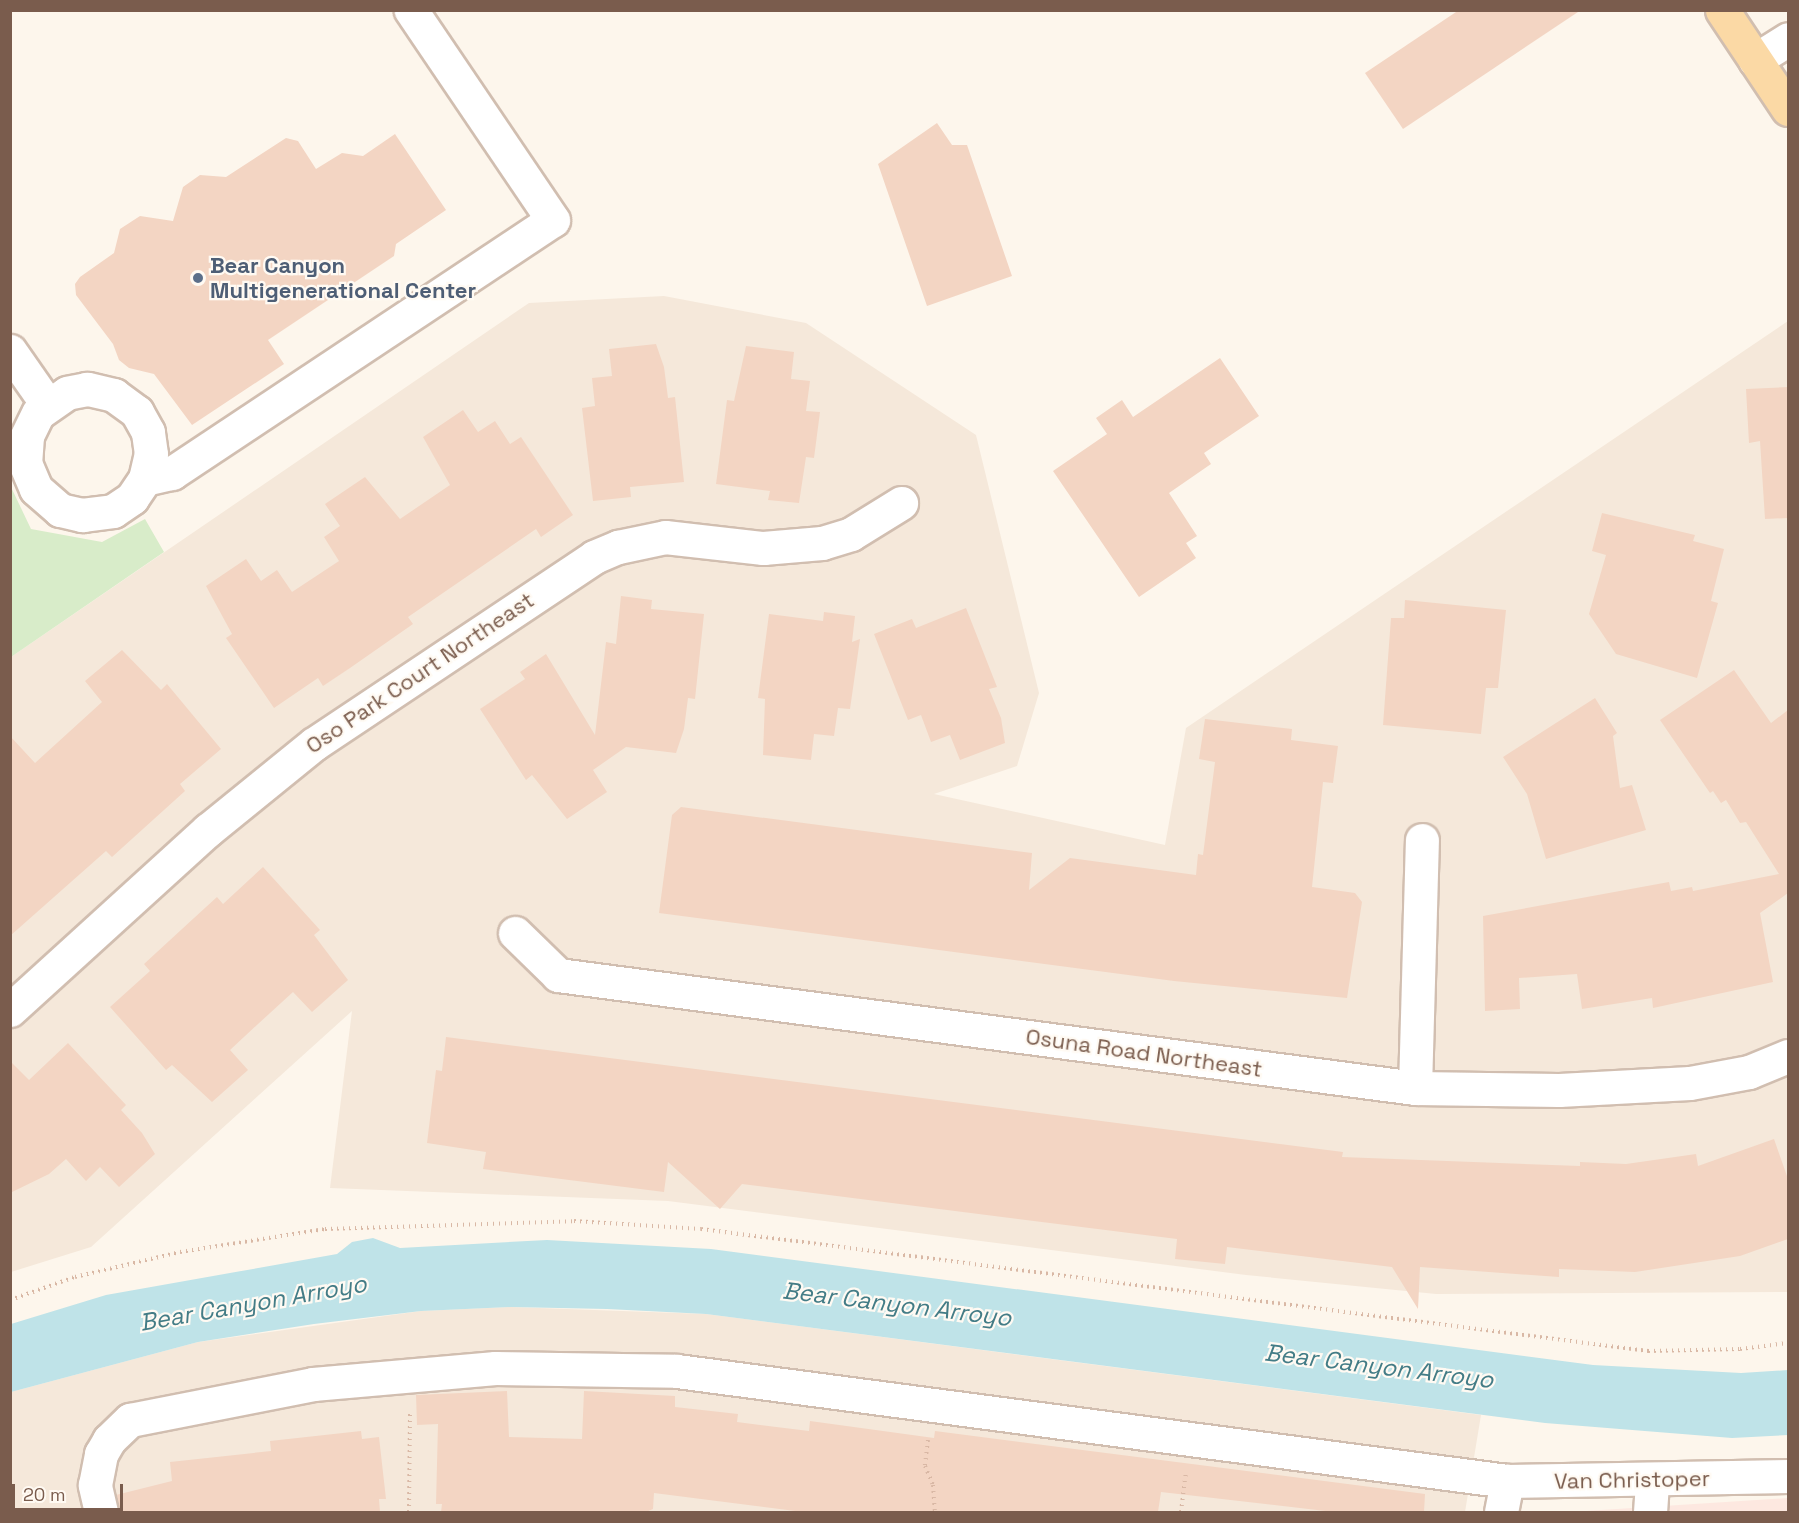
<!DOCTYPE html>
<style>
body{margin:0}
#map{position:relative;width:1799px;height:1523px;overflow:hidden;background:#fdf6ec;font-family:"Space Grotesk",sans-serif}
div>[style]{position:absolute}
.residential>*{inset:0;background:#f5e8da}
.commercial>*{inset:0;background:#fde8e0}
.green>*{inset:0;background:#d8ecc9}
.water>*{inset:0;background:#bfe3e8}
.building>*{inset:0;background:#f3d5c3}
.path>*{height:4px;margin-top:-2px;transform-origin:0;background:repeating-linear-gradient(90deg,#d9b8a5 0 1.5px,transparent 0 6px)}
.roads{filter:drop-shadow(2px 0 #d1beb0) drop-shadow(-2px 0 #d1beb0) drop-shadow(0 2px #d1beb0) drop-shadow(0 -2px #d1beb0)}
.minor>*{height:33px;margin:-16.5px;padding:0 16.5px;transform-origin:16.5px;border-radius:16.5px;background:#fff}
.major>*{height:33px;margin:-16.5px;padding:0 16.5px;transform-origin:16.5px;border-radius:16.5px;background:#fbd9a5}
.dots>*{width:16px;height:16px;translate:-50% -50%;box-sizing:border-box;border:3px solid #fffaf3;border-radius:50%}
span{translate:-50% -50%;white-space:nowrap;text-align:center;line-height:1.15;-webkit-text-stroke:4.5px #fffaf3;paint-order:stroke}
.service-label{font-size:22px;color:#4e5e75;font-weight:700}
.left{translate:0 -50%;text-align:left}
.street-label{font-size:22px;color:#7a5c4d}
.water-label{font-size:24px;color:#437c86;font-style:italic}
.frame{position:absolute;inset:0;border:12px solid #7a5c4d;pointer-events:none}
.scale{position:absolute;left:12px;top:1484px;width:111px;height:27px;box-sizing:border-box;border:3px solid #7a5c4d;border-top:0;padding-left:8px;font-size:18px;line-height:21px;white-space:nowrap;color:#7a5c4d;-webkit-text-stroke:4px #fffaf3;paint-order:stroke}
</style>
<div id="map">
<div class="residential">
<i style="clip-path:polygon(664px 296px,806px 323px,976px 435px,1039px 693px,1017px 766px,934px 794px,1165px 845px,1186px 728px,1788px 321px,1788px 1292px,1436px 1294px,1246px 1275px,668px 1201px,330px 1188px,352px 1011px,91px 1247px,11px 1272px,11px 657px,529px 303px)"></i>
<i style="clip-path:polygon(511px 1307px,706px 1314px,1481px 1415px,1465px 1512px,11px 1512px,11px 1392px,198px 1342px,421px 1311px)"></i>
</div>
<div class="commercial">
<i style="clip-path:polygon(1788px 1498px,1788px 1512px,1570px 1512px)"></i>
</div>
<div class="green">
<i style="clip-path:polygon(10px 485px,31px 529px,102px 542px,145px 519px,164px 552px,11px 657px)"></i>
</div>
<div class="water">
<i style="clip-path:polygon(373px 1238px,400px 1248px,547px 1240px,711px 1249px,1593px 1365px,1741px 1373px,1788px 1370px,1788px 1435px,1732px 1438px,1545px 1423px,706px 1314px,607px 1309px,511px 1307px,421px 1311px,314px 1324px,198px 1342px,11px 1392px,11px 1324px,106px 1295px,337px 1254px,352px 1242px)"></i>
</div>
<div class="building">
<i style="clip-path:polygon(1459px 10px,1581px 10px,1403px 129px,1365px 73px)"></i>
<i style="clip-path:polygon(937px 123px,952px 145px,967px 145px,1012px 276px,927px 306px,878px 164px)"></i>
<i style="clip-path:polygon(395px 134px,446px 210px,396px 244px,394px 256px,268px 340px,284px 364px,192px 425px,154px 374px,129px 368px,119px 360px,113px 344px,76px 295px,75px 284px,80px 277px,114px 253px,120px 229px,140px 216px,173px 221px,183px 187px,200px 175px,226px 177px,286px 138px,298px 141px,316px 169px,342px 153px,363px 156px)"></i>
<i style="clip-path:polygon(656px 344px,664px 367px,668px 398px,675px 397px,684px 482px,630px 487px,631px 497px,593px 501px,582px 408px,595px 406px,592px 378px,612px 376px,609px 349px)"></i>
<i style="clip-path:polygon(746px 346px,794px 352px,791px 379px,810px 381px,806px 411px,820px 412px,814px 458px,806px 457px,799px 503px,768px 500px,770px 491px,716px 484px,727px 400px,734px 401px)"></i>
<i style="clip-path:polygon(1220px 358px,1259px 416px,1204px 453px,1211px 464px,1169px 493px,1197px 536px,1186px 543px,1196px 558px,1139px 597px,1053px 471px,1107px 434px,1096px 418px,1122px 400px,1133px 417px)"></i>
<i style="clip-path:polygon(1788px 387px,1788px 518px,1765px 519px,1760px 441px,1749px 443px,1746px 389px)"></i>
<i style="clip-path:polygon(463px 410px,478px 432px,495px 421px,510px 444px,521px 437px,573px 515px,541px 537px,536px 529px,408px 617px,413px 624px,350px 668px,323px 686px,318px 678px,274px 708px,226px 638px,232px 634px,206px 586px,246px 559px,261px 581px,277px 570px,292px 592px,339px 561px,324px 537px,340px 526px,325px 504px,365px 477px,400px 519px,450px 485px,423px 437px)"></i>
<i style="clip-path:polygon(1602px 513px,1695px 535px,1693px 541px,1724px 549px,1711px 601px,1718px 603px,1697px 678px,1616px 654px,1589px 614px,1606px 555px,1592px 551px)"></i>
<i style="clip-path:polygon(621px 596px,652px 600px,651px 609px,704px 614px,695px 699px,688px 698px,684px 729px,676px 753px,626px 747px,593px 770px,607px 792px,567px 819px,532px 775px,526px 780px,480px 709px,525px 679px,520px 672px,546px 654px,595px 735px,606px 642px,616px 644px)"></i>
<i style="clip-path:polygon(1405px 600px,1506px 610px,1498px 688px,1486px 688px,1481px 734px,1383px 725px,1391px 618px,1404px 618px)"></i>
<i style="clip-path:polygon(966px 608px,997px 687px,989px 689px,1001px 718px,1005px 743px,960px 760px,950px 735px,931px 742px,921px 715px,908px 720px,874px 634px,912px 619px,916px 628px)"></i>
<i style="clip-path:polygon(824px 612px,855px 616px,852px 642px,860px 639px,850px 709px,838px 708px,834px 736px,814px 734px,811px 760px,763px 755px,765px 699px,758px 698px,769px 614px,823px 621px)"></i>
<i style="clip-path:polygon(122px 650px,161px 690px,167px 684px,221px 749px,180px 784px,185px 791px,112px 857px,106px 851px,10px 936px,10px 736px,35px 763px,102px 702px,85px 681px)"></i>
<i style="clip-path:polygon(1734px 670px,1771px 723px,1788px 710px,1788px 893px,1760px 913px,1773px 982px,1653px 1008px,1652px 998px,1582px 1009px,1577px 974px,1519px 978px,1520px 1009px,1485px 1011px,1483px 916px,1669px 882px,1671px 891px,1692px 887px,1693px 891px,1779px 874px,1746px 822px,1740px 823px,1726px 800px,1721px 803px,1713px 791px,1710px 793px,1660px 720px)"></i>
<i style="clip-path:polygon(1595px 698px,1617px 733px,1613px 736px,1620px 788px,1632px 785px,1646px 830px,1546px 859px,1527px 794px,1503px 757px)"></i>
<i style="clip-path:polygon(1205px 719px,1292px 729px,1291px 740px,1338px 746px,1333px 783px,1323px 782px,1312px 887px,1355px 893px,1362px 902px,1347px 998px,1174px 981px,659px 913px,672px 815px,681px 807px,1032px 853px,1029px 890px,1070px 858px,1196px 875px,1198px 854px,1203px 855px,1215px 762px,1199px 759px)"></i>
<i style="clip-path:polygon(263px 867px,320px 930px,314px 935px,348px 980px,312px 1012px,293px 992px,258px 1024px,230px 1050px,248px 1070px,212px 1102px,172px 1065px,166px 1070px,110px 1007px,150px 971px,144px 964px,194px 918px,217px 897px,223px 904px)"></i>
<i style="clip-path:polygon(446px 1037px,1343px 1152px,1342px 1157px,1580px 1166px,1580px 1162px,1626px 1164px,1696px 1154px,1698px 1166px,1774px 1139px,1788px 1179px,1788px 1239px,1740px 1256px,1635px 1272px,1559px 1269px,1559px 1277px,1420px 1267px,1418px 1309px,1392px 1267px,1227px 1247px,1225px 1264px,1175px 1259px,1177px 1239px,742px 1184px,720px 1209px,668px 1162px,664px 1192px,483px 1169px,486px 1152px,427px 1143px,436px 1070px,442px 1071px)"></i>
<i style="clip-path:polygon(68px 1043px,126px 1105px,121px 1110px,142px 1133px,155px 1154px,119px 1187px,100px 1167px,86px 1181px,66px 1159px,49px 1174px,10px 1193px,10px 1061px,29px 1080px)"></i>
<i style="clip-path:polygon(507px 1391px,509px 1437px,582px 1439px,584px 1391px,675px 1396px,675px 1407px,738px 1414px,737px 1422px,809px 1431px,810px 1421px,934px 1438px,935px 1431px,1425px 1494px,1424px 1512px,1334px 1512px,1161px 1492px,1158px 1512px,803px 1512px,654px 1493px,653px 1509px,646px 1512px,441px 1512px,442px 1504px,436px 1504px,438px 1424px,417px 1425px,416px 1395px)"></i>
<i style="clip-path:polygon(361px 1431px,362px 1439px,379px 1437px,386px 1499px,379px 1499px,380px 1512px,119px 1512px,116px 1495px,172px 1481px,170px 1462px,271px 1451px,270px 1441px)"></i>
</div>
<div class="path">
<i style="left:10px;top:1300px;width:69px;rotate:-19.5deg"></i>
<i style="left:75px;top:1277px;width:108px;rotate:-13.4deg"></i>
<i style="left:180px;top:1252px;width:147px;rotate:-9deg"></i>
<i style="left:325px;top:1229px;width:249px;rotate:-1.8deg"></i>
<i style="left:574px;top:1221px;width:127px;rotate:3.6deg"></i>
<i style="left:701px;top:1229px;width:955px;rotate:7.34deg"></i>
<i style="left:1648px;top:1351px;width:92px;rotate:-1.2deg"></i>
<i style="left:1740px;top:1349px;width:48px;rotate:-7.1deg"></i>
<i style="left:928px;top:1440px;width:26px;rotate:97deg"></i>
<i style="left:925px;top:1466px;width:21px;rotate:67deg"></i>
<i style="left:933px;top:1485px;width:27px;rotate:86deg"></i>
<i style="left:409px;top:1512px;width:101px;rotate:-89.4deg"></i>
<i style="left:1181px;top:1512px;width:39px;rotate:-83deg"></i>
</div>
<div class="roads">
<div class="minor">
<i style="left:1755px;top:60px;width:39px;rotate:-32deg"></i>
<i style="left:10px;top:351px;width:65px;rotate:55.1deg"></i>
<i style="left:145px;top:479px;width:26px;rotate:-77deg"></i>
<i style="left:151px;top:454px;width:22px;rotate:-98deg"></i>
<i style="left:148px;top:432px;width:23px;rotate:-119deg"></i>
<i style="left:137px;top:412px;width:29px;rotate:-144deg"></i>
<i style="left:114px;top:395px;width:28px;rotate:-167deg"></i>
<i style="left:87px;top:389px;width:20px;rotate:169deg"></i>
<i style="left:67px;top:393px;width:35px;rotate:145deg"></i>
<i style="left:38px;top:413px;width:25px;rotate:116deg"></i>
<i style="left:27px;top:436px;width:27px;rotate:94deg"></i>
<i style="left:25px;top:463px;width:28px;rotate:67deg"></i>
<i style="left:36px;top:489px;width:32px;rotate:41deg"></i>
<i style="left:60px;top:510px;width:23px;rotate:13deg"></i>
<i style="left:82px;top:515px;width:31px;rotate:-7deg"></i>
<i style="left:113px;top:511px;width:23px;rotate:-34deg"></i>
<i style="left:132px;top:498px;width:23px;rotate:-56deg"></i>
<i style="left:145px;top:479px;width:28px;rotate:-13deg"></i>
<i style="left:172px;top:473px;width:457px;rotate:-33.6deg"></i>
<i style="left:553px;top:220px;width:254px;rotate:-124.1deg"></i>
<i style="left:515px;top:933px;width:60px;rotate:44.3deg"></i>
<i style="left:558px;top:975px;width:864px;rotate:7.51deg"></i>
<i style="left:1415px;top:1088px;width:144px;rotate:0.8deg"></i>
<i style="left:1559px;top:1090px;width:131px;rotate:-3.1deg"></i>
<i style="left:1690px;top:1083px;width:60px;rotate:-10.6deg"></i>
<i style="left:1749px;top:1072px;width:42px;rotate:-22.3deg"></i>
<i style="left:10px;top:1010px;width:268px;rotate:-42.3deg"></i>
<i style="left:208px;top:830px;width:136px;rotate:-39.1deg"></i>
<i style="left:314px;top:744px;width:337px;rotate:-33.7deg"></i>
<i style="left:594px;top:557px;width:26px;rotate:-23deg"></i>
<i style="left:618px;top:547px;width:48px;rotate:-12deg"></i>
<i style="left:665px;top:537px;width:99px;rotate:6.4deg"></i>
<i style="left:763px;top:548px;width:59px;rotate:-4.8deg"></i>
<i style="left:822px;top:543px;width:30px;rotate:-17deg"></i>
<i style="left:851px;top:534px;width:59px;rotate:-31.8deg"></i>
<i style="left:1415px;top:1088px;width:248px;rotate:-88.4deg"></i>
<i style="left:101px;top:1512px;width:28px;rotate:-103deg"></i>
<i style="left:95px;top:1485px;width:32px;rotate:-79deg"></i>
<i style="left:101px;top:1454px;width:16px;rotate:-60deg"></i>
<i style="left:109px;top:1440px;width:29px;rotate:-44deg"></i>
<i style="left:130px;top:1420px;width:187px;rotate:-11.1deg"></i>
<i style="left:313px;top:1384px;width:183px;rotate:-5deg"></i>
<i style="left:495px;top:1368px;width:182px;rotate:0.9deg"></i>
<i style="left:677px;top:1371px;width:837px;rotate:7.55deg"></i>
<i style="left:1507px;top:1481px;width:281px;rotate:-1deg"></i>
<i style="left:1501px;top:1512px;width:32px;rotate:-79deg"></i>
<i style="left:1650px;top:1512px;width:31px;rotate:-86deg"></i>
</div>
<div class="major">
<i style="left:1722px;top:10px;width:119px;rotate:56.3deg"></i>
</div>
</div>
<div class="dots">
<i style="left:198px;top:278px;background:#5c6f8a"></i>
</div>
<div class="service-label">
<span class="left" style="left:210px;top:278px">Bear Canyon<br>Multigenerational Center</span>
</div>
<div class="street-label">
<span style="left:420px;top:673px;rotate:-34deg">Oso Park Court Northeast</span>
<span style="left:1144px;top:1053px;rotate:8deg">Osuna Road Northeast</span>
<span style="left:1632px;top:1480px;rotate:-1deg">Van Christoper</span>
</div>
<div class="water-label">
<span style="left:253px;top:1303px;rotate:-10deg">Bear Canyon Arroyo</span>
<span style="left:897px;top:1304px;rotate:7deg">Bear Canyon Arroyo</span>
<span style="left:1379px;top:1366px;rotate:7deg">Bear Canyon Arroyo</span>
</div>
<div class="frame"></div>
<div class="scale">20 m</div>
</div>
